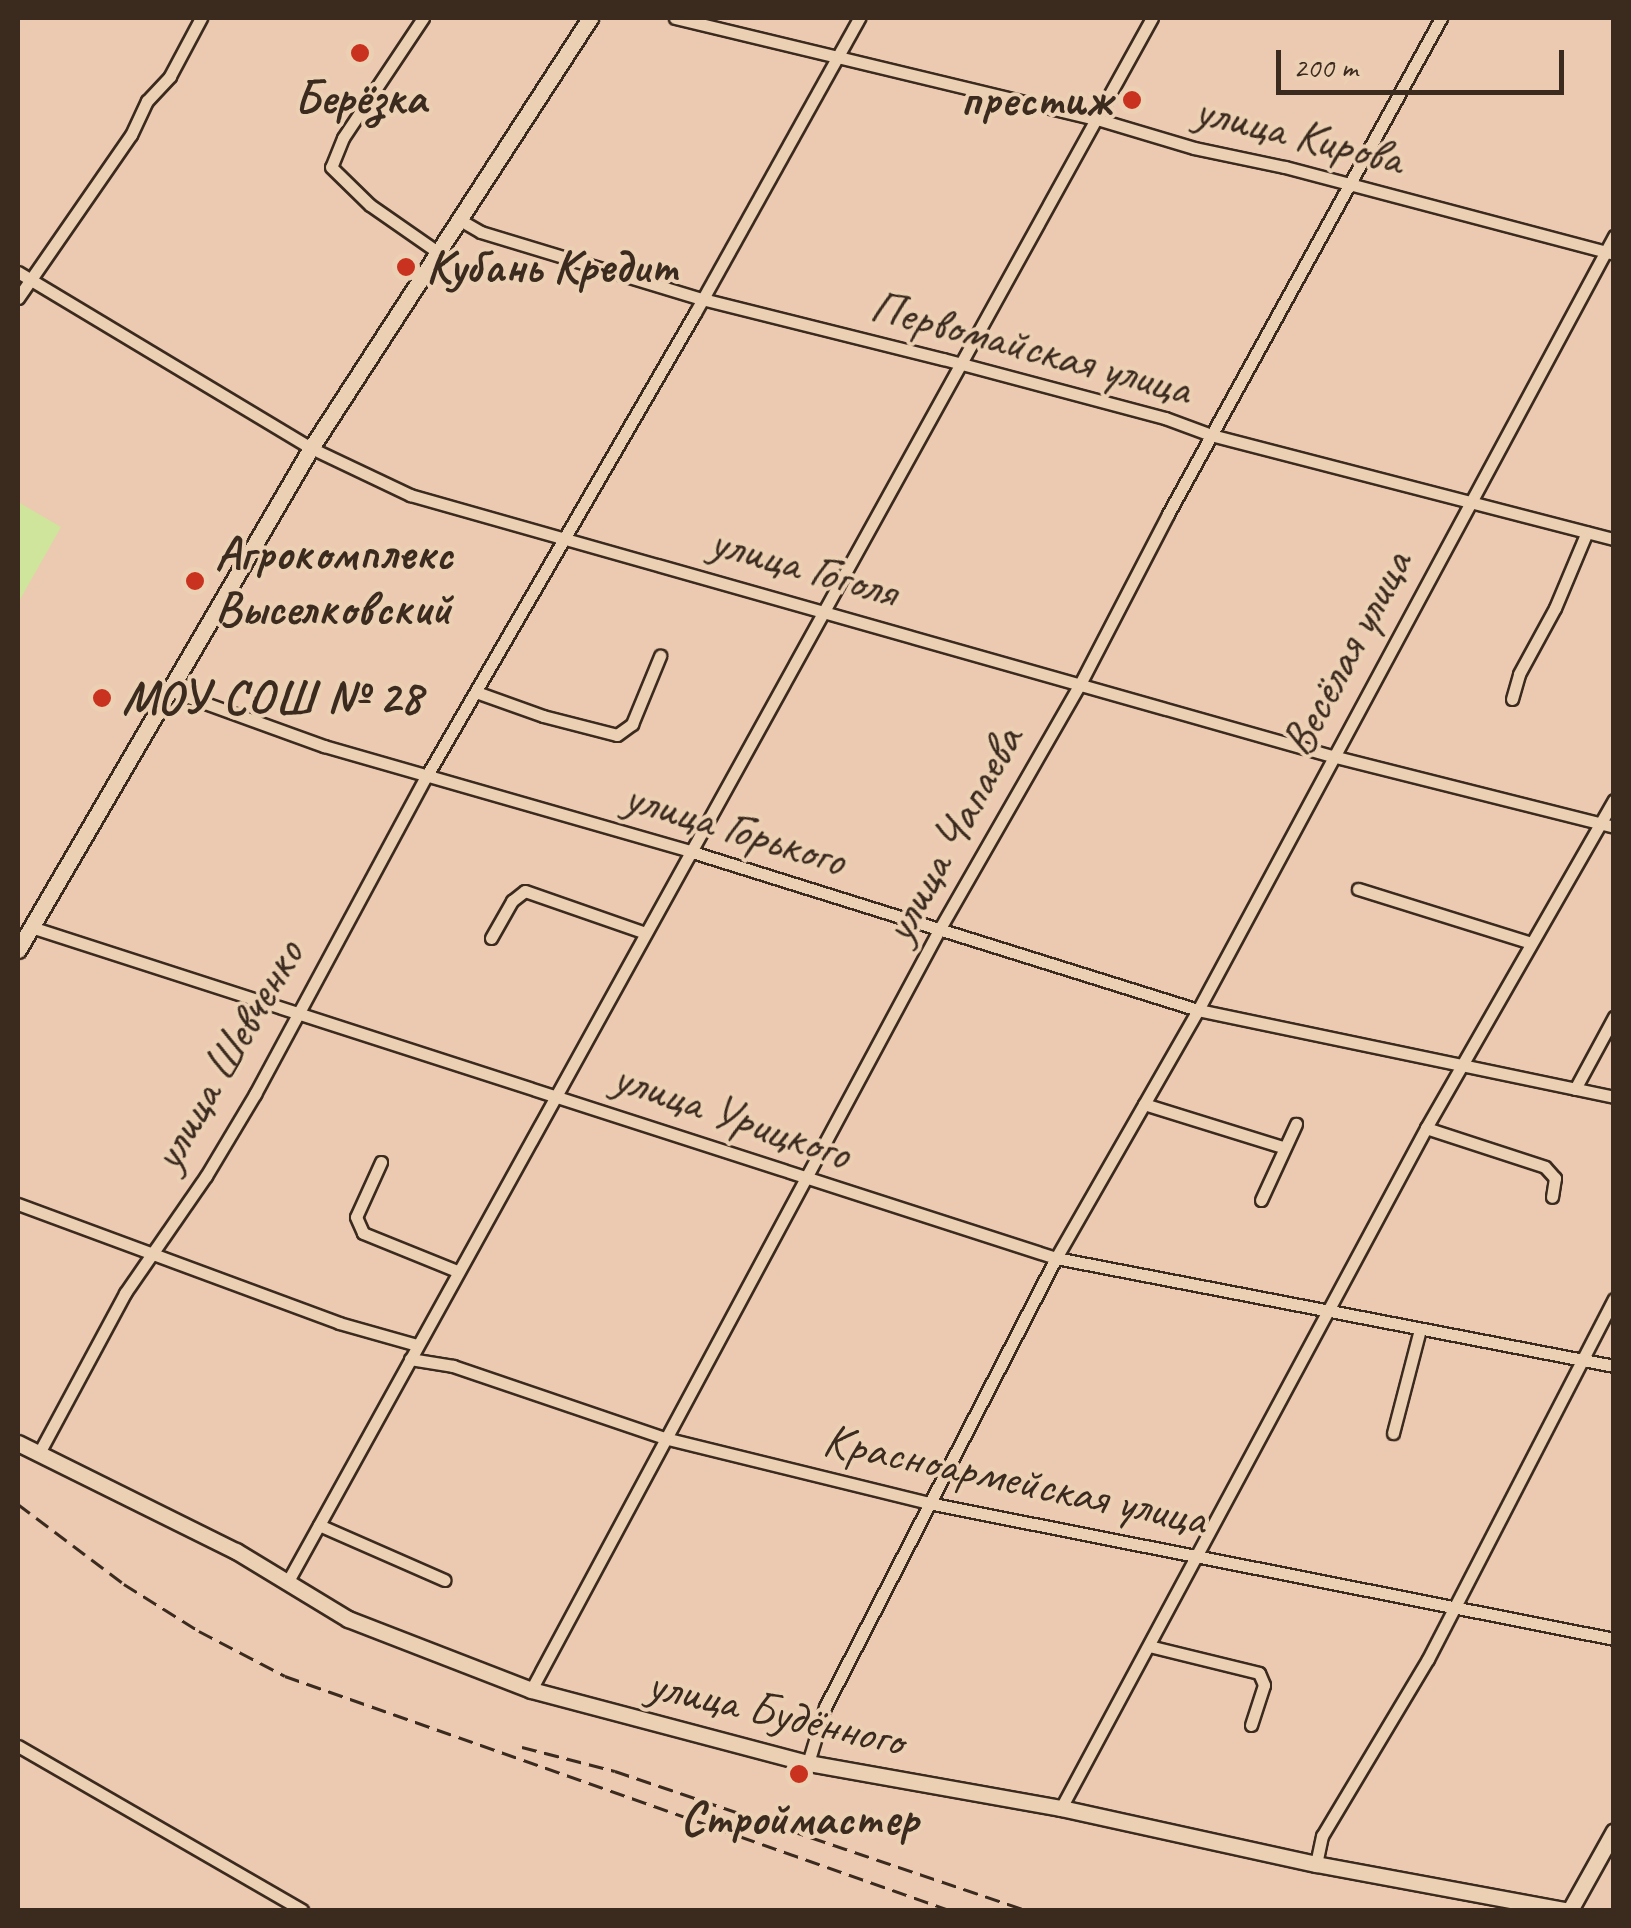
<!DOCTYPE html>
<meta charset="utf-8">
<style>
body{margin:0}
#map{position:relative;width:1631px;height:1928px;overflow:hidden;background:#eccab1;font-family:Caveat,sans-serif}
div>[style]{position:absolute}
.green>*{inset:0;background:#cee59b}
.roads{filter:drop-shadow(2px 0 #3b2a1e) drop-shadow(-2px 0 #3b2a1e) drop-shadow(0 2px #3b2a1e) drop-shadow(0 -2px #3b2a1e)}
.street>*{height:11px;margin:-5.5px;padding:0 5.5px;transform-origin:5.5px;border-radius:5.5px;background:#ecd0b3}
.secondary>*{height:15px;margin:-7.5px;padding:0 7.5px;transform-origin:7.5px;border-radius:7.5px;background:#ecd0b3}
.rail>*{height:2.5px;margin-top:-1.25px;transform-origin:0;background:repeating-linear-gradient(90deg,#3b2a1e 0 15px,transparent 0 23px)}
.dots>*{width:28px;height:28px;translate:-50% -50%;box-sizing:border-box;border:5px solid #ecd0b3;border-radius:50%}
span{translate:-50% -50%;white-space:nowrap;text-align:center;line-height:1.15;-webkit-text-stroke:8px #ecd0b3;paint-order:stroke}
.poi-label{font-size:48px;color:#3b2a1e;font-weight:700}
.right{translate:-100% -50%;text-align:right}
.left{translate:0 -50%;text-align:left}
.street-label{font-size:48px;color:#3b2a1e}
.frame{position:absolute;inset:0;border:20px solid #3b2a1e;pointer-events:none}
.scale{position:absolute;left:1276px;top:50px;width:288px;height:45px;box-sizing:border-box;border:5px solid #3b2a1e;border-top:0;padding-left:12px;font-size:30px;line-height:35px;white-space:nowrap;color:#3b2a1e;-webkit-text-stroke:8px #ecd0b3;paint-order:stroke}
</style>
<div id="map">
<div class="green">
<i style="clip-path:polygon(18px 502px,61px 527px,18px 603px)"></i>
</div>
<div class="roads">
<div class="street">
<i style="left:423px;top:18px;width:144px;rotate:123.7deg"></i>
<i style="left:343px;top:138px;width:31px;rotate:112deg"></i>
<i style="left:331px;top:167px;width:54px;rotate:44.3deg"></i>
<i style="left:370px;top:205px;width:84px;rotate:34.8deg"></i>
<i style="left:675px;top:18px;width:434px;rotate:13.5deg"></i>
<i style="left:1097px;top:119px;width:101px;rotate:16.6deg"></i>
<i style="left:1194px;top:148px;width:93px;rotate:11.8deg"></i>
<i style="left:1285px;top:167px;width:337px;rotate:14.8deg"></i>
<i style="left:460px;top:220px;width:24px;rotate:30deg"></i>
<i style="left:481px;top:232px;width:231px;rotate:16.9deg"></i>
<i style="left:702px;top:299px;width:248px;rotate:14deg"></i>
<i style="left:943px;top:359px;width:230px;rotate:14.9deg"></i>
<i style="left:1165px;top:418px;width:49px;rotate:20.3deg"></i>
<i style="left:1211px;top:435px;width:416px;rotate:14.5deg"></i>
<i style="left:18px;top:272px;width:342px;rotate:31deg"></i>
<i style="left:311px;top:448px;width:110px;rotate:25.4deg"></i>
<i style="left:410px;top:495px;width:958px;rotate:15.81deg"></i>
<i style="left:1332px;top:756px;width:291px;rotate:14.1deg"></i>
<i style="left:18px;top:298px;width:198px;rotate:-55.3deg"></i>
<i style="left:131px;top:135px;width:38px;rotate:-65deg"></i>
<i style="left:147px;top:101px;width:34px;rotate:-47deg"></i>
<i style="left:170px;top:76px;width:66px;rotate:-61.9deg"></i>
<i style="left:169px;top:690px;width:165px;rotate:19.9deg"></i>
<i style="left:324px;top:746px;width:380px;rotate:16deg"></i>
<i style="left:689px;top:851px;width:533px;rotate:17.35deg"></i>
<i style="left:1198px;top:1010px;width:425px;rotate:11.8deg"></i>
<i style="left:476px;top:692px;width:71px;rotate:19.7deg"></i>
<i style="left:543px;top:716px;width:76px;rotate:14.4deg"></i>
<i style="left:617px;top:735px;width:19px;rotate:-36deg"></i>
<i style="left:632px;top:724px;width:74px;rotate:-67.6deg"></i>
<i style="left:1512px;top:699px;width:26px;rotate:-74deg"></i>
<i style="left:1519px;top:674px;width:75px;rotate:-61.4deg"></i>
<i style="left:1555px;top:608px;width:82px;rotate:-67.2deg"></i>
<i style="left:1358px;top:889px;width:181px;rotate:17.3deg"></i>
<i style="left:31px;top:927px;width:1077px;rotate:17.9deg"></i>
<i style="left:1056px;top:1258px;width:568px;rotate:10.95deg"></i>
<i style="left:491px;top:938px;width:43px;rotate:-60.4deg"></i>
<i style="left:512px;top:901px;width:16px;rotate:-38deg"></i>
<i style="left:525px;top:891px;width:125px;rotate:19.2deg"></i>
<i style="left:1575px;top:1089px;width:82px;rotate:-61.6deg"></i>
<i style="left:1144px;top:1104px;width:145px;rotate:17.3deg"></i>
<i style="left:1426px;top:1128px;width:125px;rotate:18.1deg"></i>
<i style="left:1545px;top:1167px;width:15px;rotate:48deg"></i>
<i style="left:1555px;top:1178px;width:19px;rotate:99deg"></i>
<i style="left:381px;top:1162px;width:60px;rotate:114.4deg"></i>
<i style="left:356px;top:1217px;width:17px;rotate:66deg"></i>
<i style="left:363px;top:1233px;width:101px;rotate:22deg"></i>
<i style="left:1261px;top:1200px;width:84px;rotate:-65.3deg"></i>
<i style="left:18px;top:1204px;width:342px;rotate:20.3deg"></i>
<i style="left:339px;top:1323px;width:81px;rotate:15.8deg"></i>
<i style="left:410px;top:1359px;width:44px;rotate:9.2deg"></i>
<i style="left:453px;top:1366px;width:223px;rotate:18.8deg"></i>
<i style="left:664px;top:1438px;width:272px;rotate:13.8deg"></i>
<i style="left:928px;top:1503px;width:699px;rotate:11.21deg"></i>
<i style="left:1393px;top:1433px;width:107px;rotate:-75.4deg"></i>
<i style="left:39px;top:1453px;width:182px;rotate:-61.7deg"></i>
<i style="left:125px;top:1293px;width:142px;rotate:-55.3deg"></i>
<i style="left:206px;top:1176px;width:96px;rotate:-59.1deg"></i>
<i style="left:255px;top:1094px;width:360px;rotate:-61.7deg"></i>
<i style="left:426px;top:777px;width:536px;rotate:-59.9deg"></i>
<i style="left:695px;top:313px;width:338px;rotate:-60.9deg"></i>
<i style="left:319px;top:1525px;width:137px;rotate:23.7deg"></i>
<i style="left:288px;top:1581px;width:1786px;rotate:-61.07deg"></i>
<i style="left:1149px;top:1646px;width:113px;rotate:13.8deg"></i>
<i style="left:1259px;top:1673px;width:13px;rotate:67deg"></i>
<i style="left:1264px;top:1685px;width:42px;rotate:108deg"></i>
<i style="left:531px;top:1690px;width:863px;rotate:-61.77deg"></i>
<i style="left:939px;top:930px;width:281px;rotate:-60.2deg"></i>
<i style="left:1079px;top:686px;width:194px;rotate:-62.6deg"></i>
<i style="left:1168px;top:514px;width:566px;rotate:-61.17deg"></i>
<i style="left:18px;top:1746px;width:328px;rotate:30deg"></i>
<i style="left:808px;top:1763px;width:59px;rotate:-73.1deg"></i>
<i style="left:825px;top:1707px;width:505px;rotate:-62.78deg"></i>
<i style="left:1056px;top:1258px;width:286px;rotate:-60.2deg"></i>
<i style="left:1198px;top:1010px;width:879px;rotate:-61.74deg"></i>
<i style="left:1061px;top:1808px;width:772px;rotate:-61.77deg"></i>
<i style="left:1426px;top:1128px;width:378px;rotate:-60.2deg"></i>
<i style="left:1316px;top:1864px;width:29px;rotate:-78deg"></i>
<i style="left:1322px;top:1836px;width:206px;rotate:-59.1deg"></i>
<i style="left:1428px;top:1659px;width:405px;rotate:-62.7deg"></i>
</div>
<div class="secondary">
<i style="left:18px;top:950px;width:581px;rotate:-59.73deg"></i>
<i style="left:311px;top:448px;width:513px;rotate:-57.02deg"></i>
<i style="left:18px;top:1443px;width:243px;rotate:26.4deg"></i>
<i style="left:236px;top:1551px;width:131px;rotate:31.3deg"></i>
<i style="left:348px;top:1619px;width:196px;rotate:21.2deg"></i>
<i style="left:531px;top:1690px;width:286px;rotate:14.8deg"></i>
<i style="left:808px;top:1763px;width:257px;rotate:10.1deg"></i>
<i style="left:1061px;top:1808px;width:261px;rotate:12.4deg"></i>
<i style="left:1316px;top:1864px;width:253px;rotate:10.5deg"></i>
<i style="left:1570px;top:1910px;width:90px;rotate:-60.9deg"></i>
</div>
</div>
<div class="rail">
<i style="left:18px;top:1504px;width:133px;rotate:37deg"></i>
<i style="left:124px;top:1584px;width:89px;rotate:32.1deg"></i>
<i style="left:199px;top:1631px;width:97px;rotate:27.6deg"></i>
<i style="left:285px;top:1676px;width:704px;rotate:19.41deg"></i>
<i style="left:522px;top:1747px;width:96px;rotate:14.5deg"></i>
<i style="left:615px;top:1771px;width:434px;rotate:18.7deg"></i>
</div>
<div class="dots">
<i style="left:360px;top:53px;background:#c8321e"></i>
<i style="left:1132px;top:100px;background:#c8321e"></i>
<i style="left:406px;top:267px;background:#c8321e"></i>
<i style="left:195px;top:581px;background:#c8321e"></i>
<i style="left:102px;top:698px;background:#c8321e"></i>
<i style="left:799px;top:1774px;background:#c8321e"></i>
</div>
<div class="poi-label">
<span style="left:360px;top:98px">Берёзка</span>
<span class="right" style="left:1112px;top:100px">престиж</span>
<span class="left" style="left:426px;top:267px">Кубань Кредит</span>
<span class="left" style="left:215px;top:581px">Агрокомплекс<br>Выселковский</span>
<span class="left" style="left:122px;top:698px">МОУ СОШ № 28</span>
<span style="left:799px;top:1819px">Строймастер</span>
</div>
<div class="street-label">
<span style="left:1299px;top:134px;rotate:14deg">улица Кирова</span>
<span style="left:1031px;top:347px;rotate:15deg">Первомайская улица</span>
<span style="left:804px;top:566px;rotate:16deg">улица Гоголя</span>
<span style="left:1346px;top:653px;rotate:-62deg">Весёлая улица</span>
<span style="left:735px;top:828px;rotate:17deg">улица Горького</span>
<span style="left:952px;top:834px;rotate:-61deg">улица Чапаева</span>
<span style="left:227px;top:1055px;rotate:-60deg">улица Шевченко</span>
<span style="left:732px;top:1115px;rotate:19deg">улица Урицкого</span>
<span style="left:1015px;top:1479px;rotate:12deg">Красноармейская улица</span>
<span style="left:776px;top:1712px;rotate:13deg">улица Будённого</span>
</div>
<div class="frame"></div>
<div class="scale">200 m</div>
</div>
